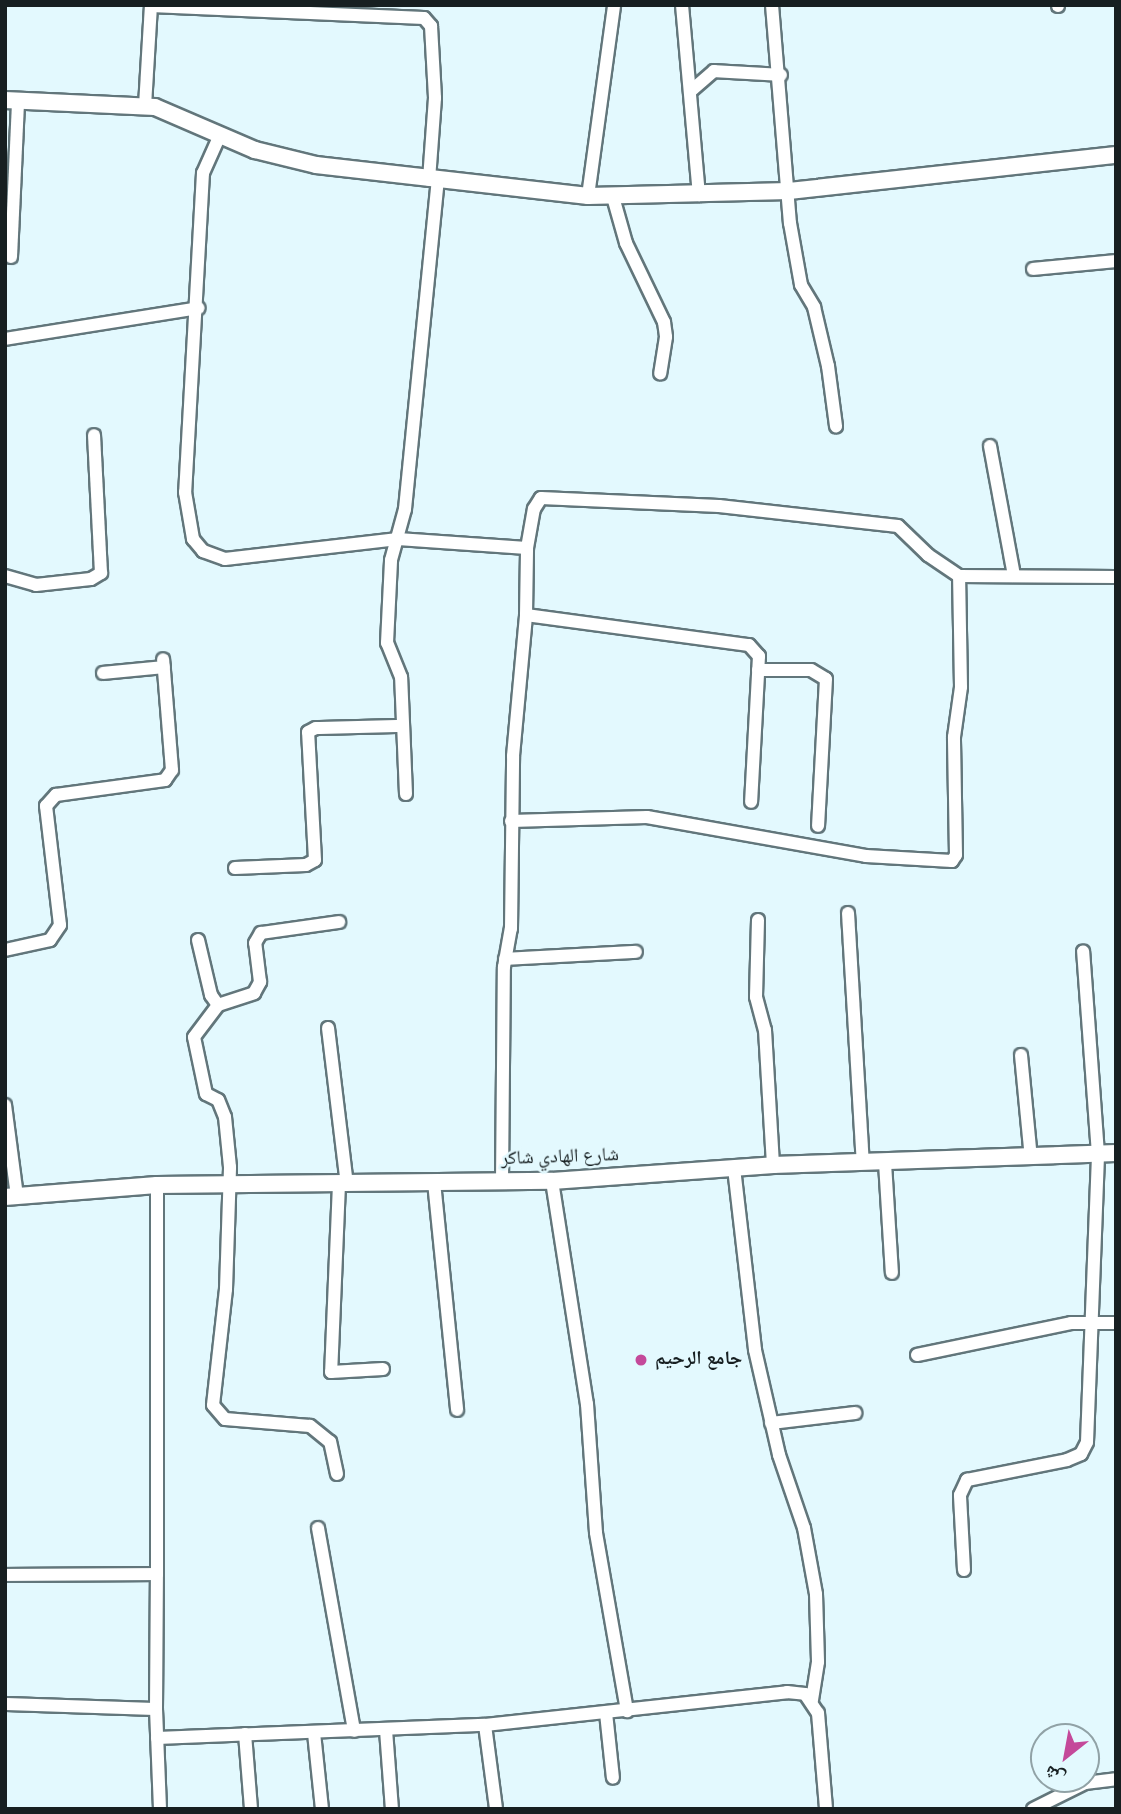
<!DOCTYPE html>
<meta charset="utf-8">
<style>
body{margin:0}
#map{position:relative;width:1121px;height:1814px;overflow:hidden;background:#e3f9fe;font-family:Overpass,"Noto Naskh Arabic",sans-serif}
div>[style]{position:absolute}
.roads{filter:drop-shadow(2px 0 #62767b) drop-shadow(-2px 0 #62767b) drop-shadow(0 2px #62767b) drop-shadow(0 -2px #62767b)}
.minor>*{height:12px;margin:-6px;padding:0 6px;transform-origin:6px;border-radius:6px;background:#fff}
.tertiary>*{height:16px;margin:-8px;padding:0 8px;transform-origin:8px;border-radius:8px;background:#fff}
.dots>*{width:19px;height:19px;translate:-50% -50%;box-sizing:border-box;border:4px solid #e3f9fe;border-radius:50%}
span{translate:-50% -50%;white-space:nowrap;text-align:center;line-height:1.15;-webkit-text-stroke:5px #e3f9fe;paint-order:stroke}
.street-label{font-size:19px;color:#171f21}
.poi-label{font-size:19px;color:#171f21;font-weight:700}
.left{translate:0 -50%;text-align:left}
.frame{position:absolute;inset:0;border:7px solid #171f21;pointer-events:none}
.north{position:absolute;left:1030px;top:1723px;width:70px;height:70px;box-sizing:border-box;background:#e3f9fe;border:2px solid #91a2a6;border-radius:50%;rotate:211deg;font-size:19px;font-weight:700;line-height:28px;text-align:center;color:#171f21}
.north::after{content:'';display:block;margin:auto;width:24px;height:32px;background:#c4499a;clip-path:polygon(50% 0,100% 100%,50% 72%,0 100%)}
</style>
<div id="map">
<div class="roads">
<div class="minor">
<i style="left:682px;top:5px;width:191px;rotate:84.9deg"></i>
<i style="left:772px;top:5px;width:219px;rotate:85.3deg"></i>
<i style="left:790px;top:223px;width:63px;rotate:79.9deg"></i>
<i style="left:801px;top:285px;width:26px;rotate:59deg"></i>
<i style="left:814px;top:307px;width:61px;rotate:76.7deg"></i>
<i style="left:828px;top:366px;width:61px;rotate:82.4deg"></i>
<i style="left:1058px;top:5px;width:1px;rotate:90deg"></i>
<i style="left:151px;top:6px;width:273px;rotate:2.5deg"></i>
<i style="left:424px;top:18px;width:11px;rotate:49deg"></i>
<i style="left:431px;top:26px;width:72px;rotate:86.8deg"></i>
<i style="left:435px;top:98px;width:82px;rotate:94.2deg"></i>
<i style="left:692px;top:90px;width:29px;rotate:-41deg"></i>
<i style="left:714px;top:71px;width:67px;rotate:3.4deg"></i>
<i style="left:145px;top:106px;width:101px;rotate:-86.6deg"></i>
<i style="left:220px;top:135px;width:42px;rotate:114.1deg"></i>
<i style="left:203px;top:173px;width:320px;rotate:93.2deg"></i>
<i style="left:185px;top:492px;width:48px;rotate:80.3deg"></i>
<i style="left:193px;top:539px;width:16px;rotate:50deg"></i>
<i style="left:203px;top:551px;width:23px;rotate:20deg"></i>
<i style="left:225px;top:559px;width:174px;rotate:-6.6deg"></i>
<i style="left:398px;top:539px;width:129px;rotate:4deg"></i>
<i style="left:588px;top:196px;width:193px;rotate:-82.2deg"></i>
<i style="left:613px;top:197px;width:48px;rotate:74.2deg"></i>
<i style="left:626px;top:243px;width:88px;rotate:64.3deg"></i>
<i style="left:664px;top:322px;width:15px;rotate:82deg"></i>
<i style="left:666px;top:337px;width:37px;rotate:99deg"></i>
<i style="left:11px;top:257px;width:157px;rotate:-87.4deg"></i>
<i style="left:1033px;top:269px;width:83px;rotate:-5.5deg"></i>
<i style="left:5px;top:339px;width:196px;rotate:-9.1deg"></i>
<i style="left:990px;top:446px;width:132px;rotate:79.5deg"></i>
<i style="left:5px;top:576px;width:32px;rotate:16deg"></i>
<i style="left:36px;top:585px;width:55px;rotate:-6.2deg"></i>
<i style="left:91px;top:579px;width:12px;rotate:-31deg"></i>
<i style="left:101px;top:573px;width:138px;rotate:-92.9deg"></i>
<i style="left:526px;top:615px;width:225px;rotate:7.7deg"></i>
<i style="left:749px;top:645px;width:15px;rotate:48deg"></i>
<i style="left:759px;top:656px;width:146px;rotate:93.1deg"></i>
<i style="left:758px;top:670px;width:53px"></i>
<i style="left:811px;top:670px;width:17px;rotate:31deg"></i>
<i style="left:826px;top:679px;width:147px;rotate:93.1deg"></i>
<i style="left:103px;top:673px;width:61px;rotate:-5.6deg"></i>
<i style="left:406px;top:794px;width:117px;rotate:-92.4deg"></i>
<i style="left:401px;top:677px;width:37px;rotate:-112deg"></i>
<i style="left:387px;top:643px;width:83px;rotate:-87.2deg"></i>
<i style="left:391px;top:560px;width:53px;rotate:-74.6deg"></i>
<i style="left:405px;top:509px;width:330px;rotate:-84.3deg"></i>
<i style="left:511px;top:821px;width:136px;rotate:-1.7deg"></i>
<i style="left:647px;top:817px;width:222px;rotate:10.1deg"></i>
<i style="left:866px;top:856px;width:86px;rotate:3.3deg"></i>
<i style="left:952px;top:861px;width:7px;rotate:-56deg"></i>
<i style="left:956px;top:855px;width:118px;rotate:-91deg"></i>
<i style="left:954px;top:737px;width:50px;rotate:-82deg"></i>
<i style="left:961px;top:687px;width:111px;rotate:-91deg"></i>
<i style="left:235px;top:868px;width:71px;rotate:-2.4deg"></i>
<i style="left:306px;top:865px;width:10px;rotate:-29deg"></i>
<i style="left:315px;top:860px;width:128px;rotate:-93.1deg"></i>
<i style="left:308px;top:732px;width:9px;rotate:-27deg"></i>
<i style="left:316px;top:728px;width:84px;rotate:-1.4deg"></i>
<i style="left:848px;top:913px;width:250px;rotate:86.6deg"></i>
<i style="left:758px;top:920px;width:77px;rotate:91.5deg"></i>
<i style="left:756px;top:997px;width:34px;rotate:75deg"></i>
<i style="left:765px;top:1030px;width:135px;rotate:86.6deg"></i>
<i style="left:198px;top:940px;width:57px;rotate:76.7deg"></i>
<i style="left:211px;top:995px;width:12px;rotate:55deg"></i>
<i style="left:5px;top:950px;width:46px;rotate:-12.5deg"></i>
<i style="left:50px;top:940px;width:18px;rotate:-56deg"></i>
<i style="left:60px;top:925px;width:120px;rotate:-96.7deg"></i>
<i style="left:46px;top:806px;width:15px;rotate:-48deg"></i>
<i style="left:56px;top:795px;width:110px;rotate:-7.8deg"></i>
<i style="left:165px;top:780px;width:12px;rotate:-55deg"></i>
<i style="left:172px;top:770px;width:111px;rotate:-94.6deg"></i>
<i style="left:505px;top:959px;width:131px;rotate:-3.1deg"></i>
<i style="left:328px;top:1028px;width:157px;rotate:83.1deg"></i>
<i style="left:1021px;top:1055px;width:103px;rotate:84.5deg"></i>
<i style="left:5px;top:1105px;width:92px;rotate:82.5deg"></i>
<i style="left:885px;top:1163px;width:110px;rotate:86.4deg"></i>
<i style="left:734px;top:1168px;width:183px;rotate:83.4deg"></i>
<i style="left:755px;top:1350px;width:108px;rotate:77.1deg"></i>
<i style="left:779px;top:1455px;width:77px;rotate:71.1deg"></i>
<i style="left:804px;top:1528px;width:67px;rotate:79.7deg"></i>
<i style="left:816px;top:1594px;width:68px;rotate:88.3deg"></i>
<i style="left:818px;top:1662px;width:39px;rotate:99deg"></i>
<i style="left:552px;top:1181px;width:226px;rotate:81.1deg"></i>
<i style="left:587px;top:1404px;width:129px;rotate:86deg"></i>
<i style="left:596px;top:1533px;width:181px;rotate:80.1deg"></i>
<i style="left:434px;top:1182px;width:229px;rotate:84.2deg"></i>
<i style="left:502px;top:1182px;width:215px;rotate:-89.5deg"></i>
<i style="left:504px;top:967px;width:39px;rotate:-80deg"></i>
<i style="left:511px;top:929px;width:173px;rotate:-89.3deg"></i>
<i style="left:513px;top:756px;width:142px;rotate:-84.7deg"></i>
<i style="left:526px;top:615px;width:67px;rotate:-89.1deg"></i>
<i style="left:527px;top:548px;width:40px;rotate:-80deg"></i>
<i style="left:534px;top:509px;width:13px;rotate:-58deg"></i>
<i style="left:541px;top:498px;width:178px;rotate:2.6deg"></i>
<i style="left:719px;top:506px;width:180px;rotate:6.4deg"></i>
<i style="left:898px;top:526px;width:42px;rotate:44deg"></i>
<i style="left:928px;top:555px;width:37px;rotate:34deg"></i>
<i style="left:959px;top:576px;width:157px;rotate:0.4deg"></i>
<i style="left:339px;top:1184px;width:188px;rotate:92.4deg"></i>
<i style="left:331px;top:1372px;width:52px;rotate:-3.3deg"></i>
<i style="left:917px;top:1355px;width:157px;rotate:-11.7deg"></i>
<i style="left:1071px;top:1323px;width:45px"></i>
<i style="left:771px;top:1423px;width:85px;rotate:-6.8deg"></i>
<i style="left:337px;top:1474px;width:33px;rotate:-102deg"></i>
<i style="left:330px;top:1442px;width:26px;rotate:-141deg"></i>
<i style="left:310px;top:1426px;width:85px;rotate:-175.3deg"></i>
<i style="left:225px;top:1419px;width:18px;rotate:-131deg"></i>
<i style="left:213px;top:1405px;width:117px;rotate:-83.6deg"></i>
<i style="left:226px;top:1289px;width:122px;rotate:-88.1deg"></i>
<i style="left:230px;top:1167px;width:50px;rotate:-95.7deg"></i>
<i style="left:225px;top:1117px;width:18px;rotate:-112deg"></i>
<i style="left:218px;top:1100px;width:13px;rotate:-153deg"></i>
<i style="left:206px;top:1094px;width:58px;rotate:-101.9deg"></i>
<i style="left:194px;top:1037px;width:40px;rotate:-53deg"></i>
<i style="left:218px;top:1005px;width:38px;rotate:-18deg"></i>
<i style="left:254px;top:993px;width:13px;rotate:-61deg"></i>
<i style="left:260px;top:982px;width:39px;rotate:-97deg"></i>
<i style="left:255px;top:943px;width:12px;rotate:-59deg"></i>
<i style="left:261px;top:933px;width:79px;rotate:-8deg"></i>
<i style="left:318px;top:1528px;width:206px;rotate:79.9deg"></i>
<i style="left:964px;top:1570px;width:75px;rotate:-93.1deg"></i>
<i style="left:960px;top:1495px;width:17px;rotate:-65deg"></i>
<i style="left:967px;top:1480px;width:102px;rotate:-11.3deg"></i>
<i style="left:1067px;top:1460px;width:15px;rotate:-23deg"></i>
<i style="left:1081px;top:1454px;width:13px;rotate:-63deg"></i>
<i style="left:1087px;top:1442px;width:288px;rotate:-87.8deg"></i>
<i style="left:1098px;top:1154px;width:203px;rotate:-94.2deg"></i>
<i style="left:5px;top:1575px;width:152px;rotate:-0.4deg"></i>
<i style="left:157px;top:1574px;width:389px;rotate:-90deg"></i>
<i style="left:5px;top:1704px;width:151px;rotate:1.9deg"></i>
<i style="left:156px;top:1709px;width:100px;rotate:87.7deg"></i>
<i style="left:156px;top:1709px;width:135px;rotate:-89.6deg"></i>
<i style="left:606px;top:1713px;width:65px;rotate:83.9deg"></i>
<i style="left:485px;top:1725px;width:85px;rotate:82.5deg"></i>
<i style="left:386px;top:1730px;width:79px;rotate:85.7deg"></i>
<i style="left:314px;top:1733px;width:76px;rotate:84deg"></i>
<i style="left:245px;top:1734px;width:75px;rotate:85.4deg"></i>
<i style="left:157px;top:1738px;width:328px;rotate:-2.3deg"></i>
<i style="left:485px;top:1725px;width:304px;rotate:-6.2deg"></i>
<i style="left:787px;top:1692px;width:18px;rotate:6deg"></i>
<i style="left:805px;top:1694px;width:23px;rotate:56deg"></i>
<i style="left:818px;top:1713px;width:96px;rotate:85.2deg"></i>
<i style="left:1033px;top:1809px;width:58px;rotate:-26.6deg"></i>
<i style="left:1085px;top:1783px;width:31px;rotate:-7deg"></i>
</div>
<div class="tertiary">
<i style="left:5px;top:100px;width:150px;rotate:2.7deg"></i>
<i style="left:155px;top:107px;width:109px;rotate:23.3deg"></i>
<i style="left:255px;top:150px;width:63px;rotate:13.8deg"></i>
<i style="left:316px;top:165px;width:274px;rotate:6.5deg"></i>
<i style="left:588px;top:196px;width:201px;rotate:-1.4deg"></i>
<i style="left:789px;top:191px;width:329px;rotate:-6.3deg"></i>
<i style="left:5px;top:1197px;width:152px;rotate:-4.5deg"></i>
<i style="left:157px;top:1185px;width:395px;rotate:-0.6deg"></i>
<i style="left:552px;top:1181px;width:222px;rotate:-4.1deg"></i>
<i style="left:773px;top:1165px;width:343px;rotate:-2deg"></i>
</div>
</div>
<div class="dots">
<i style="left:641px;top:1360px;background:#c4499a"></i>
</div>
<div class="street-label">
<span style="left:560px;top:1158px;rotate:-2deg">شارع الهادي شاكر</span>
</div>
<div class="poi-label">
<span class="left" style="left:655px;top:1360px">جامع الرحيم</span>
</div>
<div class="frame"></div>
<div class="north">ش</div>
</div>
